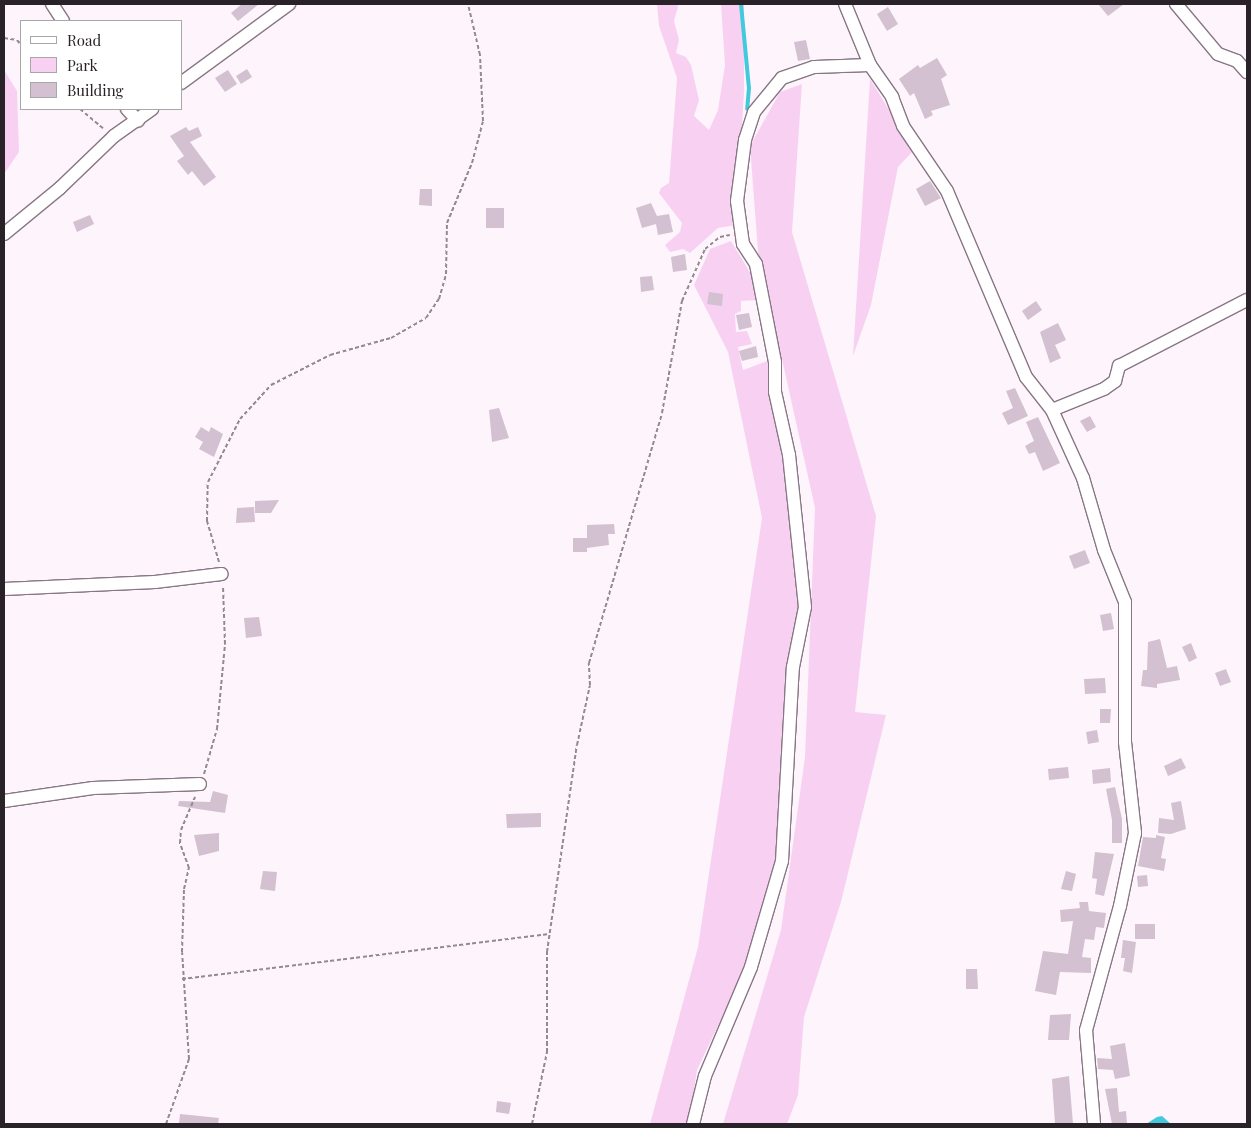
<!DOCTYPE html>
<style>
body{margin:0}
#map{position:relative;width:1251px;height:1128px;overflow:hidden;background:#fdf5fb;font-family:"Playfair Display",serif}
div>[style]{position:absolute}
.green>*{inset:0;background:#f8d1f2}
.water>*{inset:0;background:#42c9dc}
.stream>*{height:4px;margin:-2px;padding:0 2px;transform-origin:2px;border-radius:2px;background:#42c9dc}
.building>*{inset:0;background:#d3c0d0}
.path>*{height:2px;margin-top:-1px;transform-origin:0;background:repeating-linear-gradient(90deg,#928a90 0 4px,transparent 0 6.5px)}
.roads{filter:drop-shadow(1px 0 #887685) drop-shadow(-1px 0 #887685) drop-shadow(0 1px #887685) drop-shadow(0 -1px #887685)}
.minor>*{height:12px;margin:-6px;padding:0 6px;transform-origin:6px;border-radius:6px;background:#fff}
span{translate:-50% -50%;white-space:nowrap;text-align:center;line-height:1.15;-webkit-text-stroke:4px #fff;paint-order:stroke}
.frame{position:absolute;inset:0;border:5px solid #292228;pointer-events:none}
.legend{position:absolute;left:20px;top:20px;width:162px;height:90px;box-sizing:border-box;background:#fff;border:1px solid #a9a7a9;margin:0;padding:6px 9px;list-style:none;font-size:15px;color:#292228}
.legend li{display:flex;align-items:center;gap:10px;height:25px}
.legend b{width:25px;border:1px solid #a9a7a9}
</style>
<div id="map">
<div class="green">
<i style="clip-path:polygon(657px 4px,677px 4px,678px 7px,674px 21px,679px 40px,676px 53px,686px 57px,691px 65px,699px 100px,694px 116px,709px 130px,718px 110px,725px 65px,721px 4px,744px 4px,744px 92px,736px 225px,718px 228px,690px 253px,683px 249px,670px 252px,665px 245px,680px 232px,682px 223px,659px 193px,661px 188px,669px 183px,677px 78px,659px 26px)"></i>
<i style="clip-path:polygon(4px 70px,17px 91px,19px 152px,4px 174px)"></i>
<i style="clip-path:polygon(870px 79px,914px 150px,898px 167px,871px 305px,853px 356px)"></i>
<i style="clip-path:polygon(802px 84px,792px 232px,876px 516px,855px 712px,886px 715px,841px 902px,804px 1017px,798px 1095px,787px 1124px,723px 1124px,781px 930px,805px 757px,815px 508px,758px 251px,750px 146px,780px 92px)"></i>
<i style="clip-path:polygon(731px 241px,754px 279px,758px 300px,741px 301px,741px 311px,735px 314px,736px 332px,747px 331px,752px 344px,738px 347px,743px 370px,770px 360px,800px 603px,786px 666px,776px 862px,746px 967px,697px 1070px,689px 1124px,650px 1124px,698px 947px,762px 518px,728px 352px,694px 285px,710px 249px)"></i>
</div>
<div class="water">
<i style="clip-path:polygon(1162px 1116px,1171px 1124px,1146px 1124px,1157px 1117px)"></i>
</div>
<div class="stream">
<i style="left:741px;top:4px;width:84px;rotate:84.6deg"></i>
<i style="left:749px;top:88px;width:21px;rotate:95deg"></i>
</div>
<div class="building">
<i style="clip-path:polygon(242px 4px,259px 4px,238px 21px,231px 13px)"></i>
<i style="clip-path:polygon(1098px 4px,1124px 4px,1108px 16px)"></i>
<i style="clip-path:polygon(888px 7px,898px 24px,887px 31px,877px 14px)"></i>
<i style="clip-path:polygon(806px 40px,810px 59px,798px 61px,794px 42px)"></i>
<i style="clip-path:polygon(937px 58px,947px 75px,941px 79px,950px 105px,931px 111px,933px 115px,925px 119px,914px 93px,910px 96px,899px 79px,918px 65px,920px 68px)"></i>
<i style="clip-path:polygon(247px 69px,252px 77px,241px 84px,236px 76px)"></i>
<i style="clip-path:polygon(228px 70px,237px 84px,225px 92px,215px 78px)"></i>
<i style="clip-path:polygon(186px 127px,189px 131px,198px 127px,202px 136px,190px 142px,216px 177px,204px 186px,192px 171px,188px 175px,177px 161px,184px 156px,170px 136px)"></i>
<i style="clip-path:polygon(930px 181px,941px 198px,925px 206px,916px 189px)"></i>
<i style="clip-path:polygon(420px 189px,432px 189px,432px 206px,419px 205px)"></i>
<i style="clip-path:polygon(651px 203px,657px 216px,669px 214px,673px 232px,658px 235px,656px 224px,642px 228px,636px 208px)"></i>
<i style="clip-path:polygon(486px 208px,504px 208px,504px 228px,486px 228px)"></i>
<i style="clip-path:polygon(90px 215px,94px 224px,77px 232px,73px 222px)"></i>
<i style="clip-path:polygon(685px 254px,687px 270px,673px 272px,671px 257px)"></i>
<i style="clip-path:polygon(652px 276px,654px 290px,641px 292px,640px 277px)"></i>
<i style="clip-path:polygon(709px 292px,723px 294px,722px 306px,707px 304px)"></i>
<i style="clip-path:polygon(1036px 301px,1042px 310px,1028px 320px,1022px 311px)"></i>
<i style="clip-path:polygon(749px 313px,752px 327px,739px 330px,736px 315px)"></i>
<i style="clip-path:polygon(1058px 323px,1066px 340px,1055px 345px,1061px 358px,1050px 363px,1040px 332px)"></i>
<i style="clip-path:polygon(756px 346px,758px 357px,742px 361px,739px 351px)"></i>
<i style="clip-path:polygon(1015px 388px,1028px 416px,1008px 425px,1002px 413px,1013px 408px,1006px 391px)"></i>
<i style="clip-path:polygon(499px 408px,509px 438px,492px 442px,489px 410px)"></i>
<i style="clip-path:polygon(1090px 416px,1096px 427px,1087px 432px,1080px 421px)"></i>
<i style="clip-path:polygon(1038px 417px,1060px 463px,1043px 471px,1035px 452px,1029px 454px,1025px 446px,1034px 441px,1026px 422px)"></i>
<i style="clip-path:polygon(201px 427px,209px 432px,211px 427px,223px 434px,214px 457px,199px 449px,203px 442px,195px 437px)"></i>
<i style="clip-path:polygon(279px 500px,271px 513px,255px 513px,255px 501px)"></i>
<i style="clip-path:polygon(254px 507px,255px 522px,236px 523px,237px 508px)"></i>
<i style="clip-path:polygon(614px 524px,615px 534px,608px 534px,609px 545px,587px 548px,587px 552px,573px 552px,573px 538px,587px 538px,587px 525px)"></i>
<i style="clip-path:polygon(1085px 550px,1090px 563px,1074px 569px,1069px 556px)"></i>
<i style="clip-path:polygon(1111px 613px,1114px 629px,1103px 631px,1100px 615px)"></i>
<i style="clip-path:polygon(259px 617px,262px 636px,246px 638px,244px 618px)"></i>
<i style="clip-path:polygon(1160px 639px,1167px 668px,1177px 666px,1180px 680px,1157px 684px,1157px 688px,1141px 686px,1143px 670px,1147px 670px,1148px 642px)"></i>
<i style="clip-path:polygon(1191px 643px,1197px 658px,1189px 662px,1182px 647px)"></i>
<i style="clip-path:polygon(1226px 669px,1231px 682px,1220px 686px,1215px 673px)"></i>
<i style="clip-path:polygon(1105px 678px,1106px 693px,1085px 694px,1084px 679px)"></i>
<i style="clip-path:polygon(1100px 709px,1111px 709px,1110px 723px,1100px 723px)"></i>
<i style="clip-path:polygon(1097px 730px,1099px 742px,1088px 744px,1086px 732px)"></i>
<i style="clip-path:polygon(1181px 758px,1186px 768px,1168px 776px,1164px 766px)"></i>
<i style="clip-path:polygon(1068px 767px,1069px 778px,1049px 780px,1048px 769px)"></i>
<i style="clip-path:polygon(1110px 768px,1111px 782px,1093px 784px,1092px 770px)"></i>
<i style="clip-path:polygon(1115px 787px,1122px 819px,1122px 843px,1112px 843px,1112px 820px,1106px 789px)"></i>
<i style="clip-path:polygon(213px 791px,228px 795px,225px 813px,178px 806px,179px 801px,210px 802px)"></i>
<i style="clip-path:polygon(1181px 801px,1186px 829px,1171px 834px,1158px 833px,1159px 818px,1174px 820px,1171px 803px)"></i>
<i style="clip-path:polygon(541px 813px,541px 827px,507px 828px,506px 814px)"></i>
<i style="clip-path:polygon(219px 833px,219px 851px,199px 856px,194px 835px)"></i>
<i style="clip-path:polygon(1156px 835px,1165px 837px,1161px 858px,1166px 859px,1164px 871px,1138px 866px,1143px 837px,1156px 838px)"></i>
<i style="clip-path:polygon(1095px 852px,1114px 854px,1104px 896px,1095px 894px,1097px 879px,1092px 878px)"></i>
<i style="clip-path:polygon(263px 871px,277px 872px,275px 891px,260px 889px)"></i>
<i style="clip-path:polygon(1066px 871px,1076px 874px,1072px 891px,1061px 889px)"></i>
<i style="clip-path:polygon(1147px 875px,1148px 886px,1138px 887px,1137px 876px)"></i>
<i style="clip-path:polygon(1079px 902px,1088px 902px,1089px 911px,1106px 913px,1104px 928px,1096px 927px,1094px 940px,1085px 939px,1082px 957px,1091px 958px,1091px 973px,1060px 972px,1056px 995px,1035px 991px,1043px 951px,1068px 954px,1073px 921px,1061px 922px,1060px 910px,1080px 908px)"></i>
<i style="clip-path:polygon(1135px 924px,1155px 924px,1155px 939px,1135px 939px)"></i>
<i style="clip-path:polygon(1123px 940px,1136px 942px,1132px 973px,1123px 971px,1125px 958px,1121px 958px)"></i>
<i style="clip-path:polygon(966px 969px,977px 969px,978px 989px,966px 989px)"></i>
<i style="clip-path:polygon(1071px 1014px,1069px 1040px,1048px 1040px,1050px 1015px)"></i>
<i style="clip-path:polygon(1125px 1043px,1130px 1076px,1115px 1079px,1113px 1070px,1098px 1069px,1097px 1058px,1112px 1059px,1110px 1046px)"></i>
<i style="clip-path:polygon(1069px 1076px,1073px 1124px,1055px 1124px,1052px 1079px)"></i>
<i style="clip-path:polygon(1117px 1088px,1119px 1112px,1126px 1111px,1127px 1124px,1112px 1124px,1105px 1089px)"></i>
<i style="clip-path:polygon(497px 1101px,511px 1103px,509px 1114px,496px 1112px)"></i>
<i style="clip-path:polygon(180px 1114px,219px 1118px,218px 1124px,179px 1124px)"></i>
</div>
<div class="path">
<i style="left:4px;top:38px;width:13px;rotate:9deg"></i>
<i style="left:17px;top:40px;width:6px;rotate:51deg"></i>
<i style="left:80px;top:109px;width:30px;rotate:40deg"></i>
<i style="left:219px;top:562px;width:43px;rotate:-106.3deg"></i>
<i style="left:207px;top:521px;width:39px;rotate:-89deg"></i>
<i style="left:208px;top:482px;width:71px;rotate:-63.1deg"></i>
<i style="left:240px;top:419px;width:46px;rotate:-47.6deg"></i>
<i style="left:271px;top:385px;width:66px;rotate:-27deg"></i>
<i style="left:330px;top:355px;width:63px;rotate:-15.6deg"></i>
<i style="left:391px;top:338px;width:40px;rotate:-29.7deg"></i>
<i style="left:426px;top:318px;width:23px;rotate:-56deg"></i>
<i style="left:439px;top:299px;width:26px;rotate:-74deg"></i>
<i style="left:446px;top:274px;width:51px;rotate:-88.9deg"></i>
<i style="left:447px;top:223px;width:65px;rotate:-67.4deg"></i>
<i style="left:472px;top:163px;width:43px;rotate:-75.3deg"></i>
<i style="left:483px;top:121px;width:66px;rotate:-92.6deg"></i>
<i style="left:480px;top:55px;width:52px;rotate:-103.2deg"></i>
<i style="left:204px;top:774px;width:47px;rotate:-73.9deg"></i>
<i style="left:217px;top:729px;width:85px;rotate:-84.6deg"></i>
<i style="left:225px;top:644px;width:58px;rotate:-92deg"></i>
<i style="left:182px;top:979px;width:370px;rotate:-7deg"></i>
<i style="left:166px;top:1124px;width:69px;rotate:-70.5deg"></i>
<i style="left:189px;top:1059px;width:107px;rotate:-93.7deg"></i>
<i style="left:182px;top:952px;width:63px;rotate:-88.2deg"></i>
<i style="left:184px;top:889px;width:22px;rotate:-77deg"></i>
<i style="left:189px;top:868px;width:27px;rotate:-110deg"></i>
<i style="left:180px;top:843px;width:13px;rotate:-86deg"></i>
<i style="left:181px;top:830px;width:36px;rotate:-67deg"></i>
<i style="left:532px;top:1124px;width:74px;rotate:-78.2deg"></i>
<i style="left:547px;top:1052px;width:100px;rotate:-90deg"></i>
<i style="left:547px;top:952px;width:209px;rotate:-81.8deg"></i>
<i style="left:577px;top:745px;width:61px;rotate:-77.8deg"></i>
<i style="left:590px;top:685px;width:22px;rotate:-93deg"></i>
<i style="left:589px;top:663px;width:260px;rotate:-73.7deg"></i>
<i style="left:662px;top:413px;width:114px;rotate:-79.9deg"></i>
<i style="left:682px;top:301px;width:57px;rotate:-66.1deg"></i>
<i style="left:705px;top:249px;width:19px;rotate:-39deg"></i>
<i style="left:720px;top:237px;width:10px;rotate:-11deg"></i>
</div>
<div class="roads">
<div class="minor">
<i style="left:52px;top:4px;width:20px;rotate:57deg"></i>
<i style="left:845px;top:4px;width:66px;rotate:67.7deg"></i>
<i style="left:870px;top:65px;width:39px;rotate:55deg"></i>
<i style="left:892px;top:97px;width:31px;rotate:69deg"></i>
<i style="left:903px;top:126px;width:78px;rotate:55.9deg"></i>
<i style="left:947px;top:191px;width:202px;rotate:67deg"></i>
<i style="left:1026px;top:377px;width:42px;rotate:51.8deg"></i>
<i style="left:1052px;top:410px;width:75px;rotate:65.5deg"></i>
<i style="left:1083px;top:478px;width:75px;rotate:73.7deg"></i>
<i style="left:1104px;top:550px;width:56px;rotate:68deg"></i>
<i style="left:1125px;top:602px;width:140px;rotate:90deg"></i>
<i style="left:1125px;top:742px;width:92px;rotate:83.7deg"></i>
<i style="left:1135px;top:833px;width:75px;rotate:101.6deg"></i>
<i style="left:1120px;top:906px;width:129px;rotate:105.3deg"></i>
<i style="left:1086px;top:1030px;width:94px;rotate:85.1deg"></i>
<i style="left:1176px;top:4px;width:65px;rotate:50deg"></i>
<i style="left:1218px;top:54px;width:20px;rotate:20deg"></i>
<i style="left:1237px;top:61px;width:15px;rotate:48deg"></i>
<i style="left:181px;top:83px;width:134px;rotate:-36.2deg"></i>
<i style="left:127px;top:109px;width:16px;rotate:47deg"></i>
<i style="left:4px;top:234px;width:72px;rotate:-39.4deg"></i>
<i style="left:60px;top:188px;width:75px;rotate:-43.9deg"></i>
<i style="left:114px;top:136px;width:47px;rotate:-35.4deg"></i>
<i style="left:1052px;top:410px;width:56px;rotate:-22deg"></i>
<i style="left:1104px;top:389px;width:14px;rotate:-36deg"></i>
<i style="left:1115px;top:381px;width:16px;rotate:-75deg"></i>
<i style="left:1119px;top:366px;width:144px;rotate:-27.3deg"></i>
<i style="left:4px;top:589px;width:151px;rotate:-2.7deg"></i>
<i style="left:155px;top:582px;width:67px;rotate:-6.8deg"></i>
<i style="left:4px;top:801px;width:90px;rotate:-8.3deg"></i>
<i style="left:93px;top:788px;width:107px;rotate:-2.1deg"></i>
<i style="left:693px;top:1124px;width:49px;rotate:-76deg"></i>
<i style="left:705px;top:1076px;width:118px;rotate:-67.1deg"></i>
<i style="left:751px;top:967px;width:110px;rotate:-73.7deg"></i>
<i style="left:782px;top:861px;width:194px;rotate:-86.8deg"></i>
<i style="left:793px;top:667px;width:61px;rotate:-78.7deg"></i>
<i style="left:805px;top:607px;width:153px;rotate:-96deg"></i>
<i style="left:789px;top:455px;width:65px;rotate:-102.5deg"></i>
<i style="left:775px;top:392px;width:30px;rotate:-90deg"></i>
<i style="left:775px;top:362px;width:100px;rotate:-101deg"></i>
<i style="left:756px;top:264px;width:24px;rotate:-123deg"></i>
<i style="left:743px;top:244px;width:43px;rotate:-97.9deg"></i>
<i style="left:737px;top:201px;width:62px;rotate:-82.5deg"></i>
<i style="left:745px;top:140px;width:29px;rotate:-72deg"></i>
<i style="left:754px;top:112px;width:44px;rotate:-50.5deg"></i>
<i style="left:782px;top:78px;width:34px;rotate:-19deg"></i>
<i style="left:814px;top:67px;width:56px;rotate:-2deg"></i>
</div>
</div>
<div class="frame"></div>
<ul class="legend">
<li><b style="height:6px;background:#fff"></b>Road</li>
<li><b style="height:14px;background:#f8d1f2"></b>Park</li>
<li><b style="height:14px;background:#d3c0d0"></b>Building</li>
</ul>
</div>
